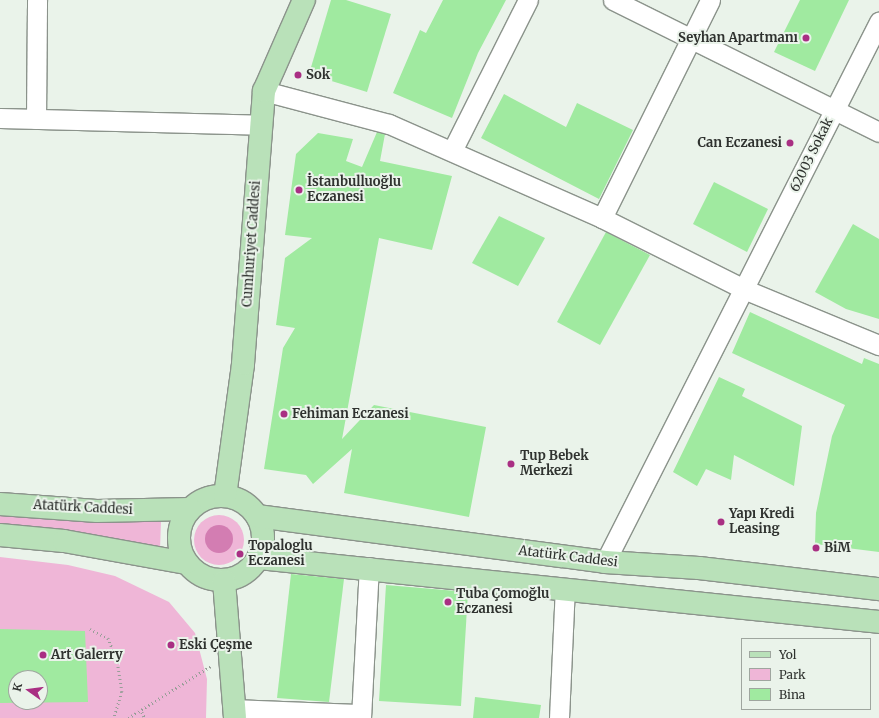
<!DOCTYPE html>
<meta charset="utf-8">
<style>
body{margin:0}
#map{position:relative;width:879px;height:718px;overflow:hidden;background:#eaf3ea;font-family:Merriweather,serif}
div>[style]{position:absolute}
.green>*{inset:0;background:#efb6d7}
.round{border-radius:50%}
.water>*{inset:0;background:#d37db2}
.building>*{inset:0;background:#a0eaa0}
.path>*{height:2.5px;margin-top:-1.25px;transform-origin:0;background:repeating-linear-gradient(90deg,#989e98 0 1px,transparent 0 4px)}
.roads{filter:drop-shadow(1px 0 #8b938b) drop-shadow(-1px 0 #8b938b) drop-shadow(0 1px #8b938b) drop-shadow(0 -1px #8b938b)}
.minor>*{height:19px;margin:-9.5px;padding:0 9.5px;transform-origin:9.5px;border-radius:9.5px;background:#fff}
.major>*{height:22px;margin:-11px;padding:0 11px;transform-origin:11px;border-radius:11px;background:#b9e1b9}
.major>.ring{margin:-11px;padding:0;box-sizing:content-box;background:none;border:22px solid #b9e1b9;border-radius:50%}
.dots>*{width:11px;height:11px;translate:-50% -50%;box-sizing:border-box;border:2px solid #eaf3ea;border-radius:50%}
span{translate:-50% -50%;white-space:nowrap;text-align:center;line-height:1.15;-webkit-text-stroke:4px #eaf3ea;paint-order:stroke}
.poi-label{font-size:13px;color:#2f322f;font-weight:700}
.right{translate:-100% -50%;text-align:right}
.left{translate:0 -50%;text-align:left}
.street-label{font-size:13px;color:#2f322f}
.legend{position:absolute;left:741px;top:638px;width:130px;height:72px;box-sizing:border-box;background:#eaf3ea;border:1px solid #9fa69f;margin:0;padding:5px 7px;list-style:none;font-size:12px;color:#2f322f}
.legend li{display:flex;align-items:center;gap:8px;height:20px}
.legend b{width:20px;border:1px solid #9fa69f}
.north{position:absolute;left:8px;top:670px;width:40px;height:40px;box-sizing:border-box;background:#eaf3ea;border:1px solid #9fa69f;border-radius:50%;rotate:284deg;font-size:11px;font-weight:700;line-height:16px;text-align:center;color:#2f322f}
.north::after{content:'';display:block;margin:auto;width:14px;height:18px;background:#a92f83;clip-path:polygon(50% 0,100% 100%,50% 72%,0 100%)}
</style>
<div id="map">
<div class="green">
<i style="clip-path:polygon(0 514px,161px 521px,160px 550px,0 523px)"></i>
<i class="round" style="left:194px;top:515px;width:50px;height:50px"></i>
<i style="clip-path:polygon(evenodd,0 557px,68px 565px,115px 576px,169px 602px,195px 633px,207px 679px,206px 718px,0 718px,0 557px,16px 678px,40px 678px,40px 702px,16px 702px,16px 678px)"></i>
</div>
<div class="water">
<i class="round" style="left:205px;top:525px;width:28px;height:28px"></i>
</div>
<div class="building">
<i style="clip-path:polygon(331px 0,346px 0,391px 14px,367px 92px,309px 74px)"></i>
<i style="clip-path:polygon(443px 0,506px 0,478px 53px,452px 118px,393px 93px,420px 30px,426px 33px)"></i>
<i style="clip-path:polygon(800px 0,849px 0,815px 71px,774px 52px)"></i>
<i style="clip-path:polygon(504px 94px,566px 127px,577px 103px,633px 130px,599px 199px,481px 138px)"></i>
<i style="clip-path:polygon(377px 132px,385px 134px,380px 161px,452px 176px,432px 250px,379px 238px,342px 439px,374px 405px,486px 427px,469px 517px,344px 493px,352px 449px,313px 484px,306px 475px,264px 469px,283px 348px,295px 328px,276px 325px,285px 258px,312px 238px,285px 235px,296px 154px,318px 133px,353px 139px,346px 161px,362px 167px)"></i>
<i style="clip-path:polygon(714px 182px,768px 209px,747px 252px,693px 224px)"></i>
<i style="clip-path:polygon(499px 216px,545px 238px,518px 286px,472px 263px)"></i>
<i style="clip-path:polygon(853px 224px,879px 239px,879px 319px,846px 309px,815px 292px)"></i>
<i style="clip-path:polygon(606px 232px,650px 255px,600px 345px,557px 322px)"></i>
<i style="clip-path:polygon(750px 312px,862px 364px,864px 358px,879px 364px,879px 552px,815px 544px,816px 513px,832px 436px,845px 405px,732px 353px)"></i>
<i style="clip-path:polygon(719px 377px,745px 389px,742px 396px,802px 426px,794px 486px,734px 455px,731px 480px,706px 469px,697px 486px,673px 472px)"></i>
<i style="clip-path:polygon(291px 574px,344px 579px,329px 702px,277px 698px)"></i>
<i style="clip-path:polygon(386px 585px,468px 592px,461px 706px,379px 701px)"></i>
<i style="clip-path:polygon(evenodd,0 629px,85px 631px,88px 702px,0 703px,0 629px,16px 678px,40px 678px,40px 702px,16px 702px,16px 678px)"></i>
<i style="clip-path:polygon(475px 697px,541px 705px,539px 718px,473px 718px)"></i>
</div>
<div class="path">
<i style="left:90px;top:629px;width:20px;rotate:27deg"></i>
<i style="left:108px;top:638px;width:23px;rotate:67deg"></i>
<i style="left:117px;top:659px;width:33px;rotate:81deg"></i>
<i style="left:122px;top:692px;width:27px;rotate:107deg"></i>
<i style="left:142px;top:712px;width:7px;rotate:63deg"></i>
<i style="left:128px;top:718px;width:98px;rotate:-32.1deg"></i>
</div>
<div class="roads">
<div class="minor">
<i style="left:613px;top:0;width:297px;rotate:26.4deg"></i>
<i style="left:264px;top:91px;width:129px;rotate:14.8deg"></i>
<i style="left:389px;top:124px;width:233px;rotate:23.8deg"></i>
<i style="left:602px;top:218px;width:161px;rotate:26.6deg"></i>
<i style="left:746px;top:290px;width:144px;rotate:22.5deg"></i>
<i style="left:0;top:118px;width:261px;rotate:1.5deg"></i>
<i style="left:36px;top:119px;width:119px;rotate:-89.5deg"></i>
<i style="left:452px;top:151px;width:169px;rotate:-63.3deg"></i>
<i style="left:602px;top:218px;width:243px;rotate:-63.6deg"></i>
<i style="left:605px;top:562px;width:606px;rotate:-63.1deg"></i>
<i style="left:235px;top:709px;width:126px;rotate:2.3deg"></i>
<i style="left:361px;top:718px;width:151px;rotate:-87deg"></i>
<i style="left:559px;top:718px;width:130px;rotate:-87.4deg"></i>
</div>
<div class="major">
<i class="ring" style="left:179px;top:496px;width:62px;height:62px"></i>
<i style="left:225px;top:496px;width:133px;rotate:-82.2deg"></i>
<i style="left:243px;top:364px;width:274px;rotate:-85.6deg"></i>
<i style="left:264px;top:91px;width:99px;rotate:-66.3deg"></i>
<i style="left:0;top:504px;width:97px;rotate:4.1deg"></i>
<i style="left:97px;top:511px;width:93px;rotate:-1.2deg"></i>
<i style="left:257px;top:516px;width:351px;rotate:7.5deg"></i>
<i style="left:605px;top:562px;width:94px;rotate:3.7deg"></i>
<i style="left:699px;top:568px;width:181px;rotate:6.7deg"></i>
<i style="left:0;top:535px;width:64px;rotate:5.4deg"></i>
<i style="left:64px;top:541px;width:124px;rotate:10.2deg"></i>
<i style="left:259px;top:558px;width:623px;rotate:5.89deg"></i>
<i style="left:224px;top:581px;width:137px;rotate:85.4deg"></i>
</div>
</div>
<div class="dots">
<i style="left:806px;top:38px;background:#a92f83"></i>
<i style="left:298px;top:75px;background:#a92f83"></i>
<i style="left:790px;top:143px;background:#a92f83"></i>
<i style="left:299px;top:190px;background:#a92f83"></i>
<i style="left:284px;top:414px;background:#a92f83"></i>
<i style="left:511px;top:464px;background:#a92f83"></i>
<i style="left:721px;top:522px;background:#a92f83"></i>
<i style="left:816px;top:548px;background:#a92f83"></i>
<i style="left:240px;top:554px;background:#a92f83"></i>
<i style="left:448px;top:602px;background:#a92f83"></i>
<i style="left:171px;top:645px;background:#a92f83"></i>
<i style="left:43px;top:655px;background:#a92f83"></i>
</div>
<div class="poi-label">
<span class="right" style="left:798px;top:38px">Seyhan Apartmanı</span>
<span class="left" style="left:306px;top:75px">Sok</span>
<span class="right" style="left:782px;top:143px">Can Eczanesi</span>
<span class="left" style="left:307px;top:190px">İstanbulluoğlu<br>Eczanesi</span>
<span class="left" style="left:292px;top:414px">Fehiman Eczanesi</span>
<span class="left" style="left:520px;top:464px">Tup Bebek<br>Merkezi</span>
<span class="left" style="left:729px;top:522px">Yapı Kredi<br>Leasing</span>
<span class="left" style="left:248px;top:554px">Topaloglu<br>Eczanesi</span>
<span class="left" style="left:824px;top:548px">BiM</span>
<span class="left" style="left:456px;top:602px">Tuba Çomoğlu<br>Eczanesi</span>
<span class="left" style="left:179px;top:645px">Eski Çeşme</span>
<span class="left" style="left:51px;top:655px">Art Galerry</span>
</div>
<div class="street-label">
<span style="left:812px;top:155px;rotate:-64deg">62003 Sokak</span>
<span style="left:252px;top:244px;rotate:-86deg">Cumhuriyet Caddesi</span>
<span style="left:83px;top:508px;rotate:3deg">Atatürk Caddesi</span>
<span style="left:568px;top:557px;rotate:7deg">Atatürk Caddesi</span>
</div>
<ul class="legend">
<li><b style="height:5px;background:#b9e1b9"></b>Yol</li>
<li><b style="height:11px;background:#efb6d7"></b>Park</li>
<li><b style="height:11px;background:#a0eaa0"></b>Bina</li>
</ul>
<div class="north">K</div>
</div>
